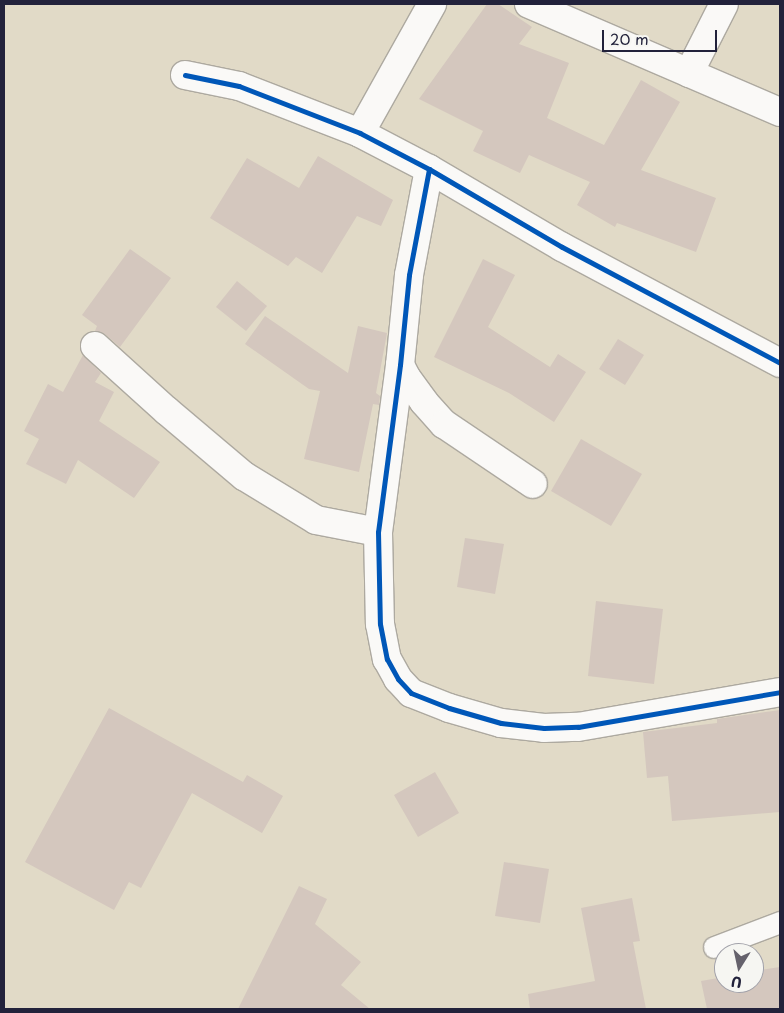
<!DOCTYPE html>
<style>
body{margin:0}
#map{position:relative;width:784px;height:1013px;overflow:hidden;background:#e1dac7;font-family:"Playpen Sans",sans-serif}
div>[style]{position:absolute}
.building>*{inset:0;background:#d4c7be}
.roads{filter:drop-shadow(1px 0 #ada9a0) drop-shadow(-1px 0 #ada9a0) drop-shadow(0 1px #ada9a0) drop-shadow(0 -1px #ada9a0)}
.lane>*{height:21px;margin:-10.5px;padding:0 10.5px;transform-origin:10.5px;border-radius:10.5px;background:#faf9f7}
.street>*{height:28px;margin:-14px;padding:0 14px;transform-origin:14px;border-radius:14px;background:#faf9f7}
.cycleway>*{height:5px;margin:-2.5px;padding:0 2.5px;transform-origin:2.5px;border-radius:2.5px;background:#0057b8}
span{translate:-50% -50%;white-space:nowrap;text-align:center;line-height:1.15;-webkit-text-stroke:5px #f6f6f2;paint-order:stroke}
.frame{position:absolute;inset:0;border:5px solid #22223b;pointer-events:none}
.north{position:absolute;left:714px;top:943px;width:50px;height:50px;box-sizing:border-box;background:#f6f6f2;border:1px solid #a1a1a9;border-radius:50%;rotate:190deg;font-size:14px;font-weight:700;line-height:20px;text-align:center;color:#22223b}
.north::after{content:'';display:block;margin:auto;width:18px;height:22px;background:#65626c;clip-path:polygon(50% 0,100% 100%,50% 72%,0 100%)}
.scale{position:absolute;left:602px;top:30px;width:115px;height:22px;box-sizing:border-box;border:2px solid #22223b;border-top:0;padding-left:6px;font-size:15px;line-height:18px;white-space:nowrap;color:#22223b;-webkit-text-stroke:4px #f6f6f2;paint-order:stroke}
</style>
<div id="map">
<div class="building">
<i style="clip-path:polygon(487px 4px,498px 4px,532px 27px,519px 44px,569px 63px,547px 118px,604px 145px,641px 80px,680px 102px,641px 170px,716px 198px,696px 252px,617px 223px,615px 227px,577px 205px,590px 182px,529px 155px,520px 173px,473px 151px,483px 131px,419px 99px)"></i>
<i style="clip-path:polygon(318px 156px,393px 200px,381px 226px,357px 216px,322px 273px,296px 257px,288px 266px,210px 218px,247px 158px,299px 188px)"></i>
<i style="clip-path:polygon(130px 249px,171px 278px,120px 347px,105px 334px,95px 331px,97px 326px,82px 315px)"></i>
<i style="clip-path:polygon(483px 259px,515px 275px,488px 327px,550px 367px,558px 354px,586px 372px,554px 422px,509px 393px,434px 357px)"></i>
<i style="clip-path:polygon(237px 281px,267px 306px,246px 331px,216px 307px)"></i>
<i style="clip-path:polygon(265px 316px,348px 373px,358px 326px,387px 333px,376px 393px,380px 396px,379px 405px,373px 404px,359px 472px,304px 459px,320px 391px,309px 389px,245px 344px)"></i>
<i style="clip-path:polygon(618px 339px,644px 355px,625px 385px,599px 369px)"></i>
<i style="clip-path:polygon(83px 355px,101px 373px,95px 382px,114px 392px,99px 421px,160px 462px,134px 498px,78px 460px,66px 484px,26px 464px,39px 439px,24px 431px,48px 384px,63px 392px)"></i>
<i style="clip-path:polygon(581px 439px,642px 474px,611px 526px,551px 491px)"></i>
<i style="clip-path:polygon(465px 538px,504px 544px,495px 594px,457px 587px)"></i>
<i style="clip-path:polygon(596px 601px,663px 609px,654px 684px,588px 676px)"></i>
<i style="clip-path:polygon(109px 708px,243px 782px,247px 775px,283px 796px,262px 833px,192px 793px,141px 888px,129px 882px,114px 910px,25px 862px)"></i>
<i style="clip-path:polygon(780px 710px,780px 812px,672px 821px,668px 776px,647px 778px,643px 732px,717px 723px,717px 719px)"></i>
<i style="clip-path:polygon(435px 772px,459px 813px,418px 837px,394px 795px)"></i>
<i style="clip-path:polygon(504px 862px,549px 869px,540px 923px,495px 916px)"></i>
<i style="clip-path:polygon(299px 886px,327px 899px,315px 924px,361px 962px,341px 985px,370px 1009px,238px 1009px)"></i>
<i style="clip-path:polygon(632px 898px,640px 941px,633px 942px,646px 1009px,530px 1009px,528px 994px,595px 981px,581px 908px)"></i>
<i style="clip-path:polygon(780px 967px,780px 1009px,707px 1009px,701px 981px,724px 977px,724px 983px,754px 983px,754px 971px)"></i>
</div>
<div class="roads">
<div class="lane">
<i style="left:714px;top:947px;width:71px;rotate:-20.7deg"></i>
</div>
<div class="street">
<i style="left:529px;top:4px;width:273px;rotate:23.3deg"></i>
<i style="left:689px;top:73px;width:77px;rotate:-63.1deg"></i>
<i style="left:185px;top:75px;width:55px;rotate:11.5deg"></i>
<i style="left:239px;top:86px;width:130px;rotate:21.2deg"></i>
<i style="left:360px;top:133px;width:78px;rotate:27.6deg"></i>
<i style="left:429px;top:169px;width:154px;rotate:30.4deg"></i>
<i style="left:562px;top:247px;width:247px;rotate:28deg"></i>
<i style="left:360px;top:133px;width:148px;rotate:-60.8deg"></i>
<i style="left:429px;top:169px;width:108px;rotate:100.7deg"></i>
<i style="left:409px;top:275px;width:90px;rotate:95.7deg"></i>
<i style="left:400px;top:365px;width:168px;rotate:97.5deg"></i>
<i style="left:378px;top:532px;width:92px;rotate:88.8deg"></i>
<i style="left:380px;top:624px;width:36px;rotate:79deg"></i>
<i style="left:387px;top:659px;width:23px;rotate:61deg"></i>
<i style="left:398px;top:679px;width:19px;rotate:47deg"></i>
<i style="left:411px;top:693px;width:41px;rotate:21.5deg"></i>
<i style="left:449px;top:708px;width:54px;rotate:16.1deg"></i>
<i style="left:501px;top:723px;width:43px;rotate:6.6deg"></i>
<i style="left:544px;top:728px;width:34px;rotate:-2deg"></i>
<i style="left:578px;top:727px;width:205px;rotate:-9.8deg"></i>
<i style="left:95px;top:346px;width:97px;rotate:42.1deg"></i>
<i style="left:167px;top:411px;width:101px;rotate:40.2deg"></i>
<i style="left:244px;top:476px;width:84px;rotate:31.4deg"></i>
<i style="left:316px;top:520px;width:63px;rotate:11deg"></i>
<i style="left:400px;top:365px;width:13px;rotate:63deg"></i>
<i style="left:406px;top:377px;width:31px;rotate:54deg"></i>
<i style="left:424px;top:402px;width:30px;rotate:48deg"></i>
<i style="left:444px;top:424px;width:107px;rotate:34deg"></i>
</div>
</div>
<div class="cycleway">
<i style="left:185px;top:75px;width:55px;rotate:11.5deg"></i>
<i style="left:239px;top:86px;width:130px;rotate:21.2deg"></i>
<i style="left:360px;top:133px;width:78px;rotate:27.6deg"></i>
<i style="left:429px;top:169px;width:154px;rotate:30.4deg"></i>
<i style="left:562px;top:247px;width:247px;rotate:28deg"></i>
<i style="left:429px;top:169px;width:108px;rotate:100.7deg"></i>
<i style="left:409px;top:275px;width:90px;rotate:95.7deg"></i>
<i style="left:400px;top:365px;width:168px;rotate:97.5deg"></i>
<i style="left:378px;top:532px;width:92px;rotate:88.8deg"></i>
<i style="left:380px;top:624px;width:36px;rotate:79deg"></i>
<i style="left:387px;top:659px;width:23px;rotate:61deg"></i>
<i style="left:398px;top:679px;width:19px;rotate:47deg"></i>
<i style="left:411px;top:693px;width:41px;rotate:21.5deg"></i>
<i style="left:449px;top:708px;width:54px;rotate:16.1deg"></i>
<i style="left:501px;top:723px;width:43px;rotate:6.6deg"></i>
<i style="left:544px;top:728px;width:34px;rotate:-2deg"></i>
<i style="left:578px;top:727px;width:205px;rotate:-9.8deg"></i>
</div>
<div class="frame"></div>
<div class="north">U</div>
<div class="scale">20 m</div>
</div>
